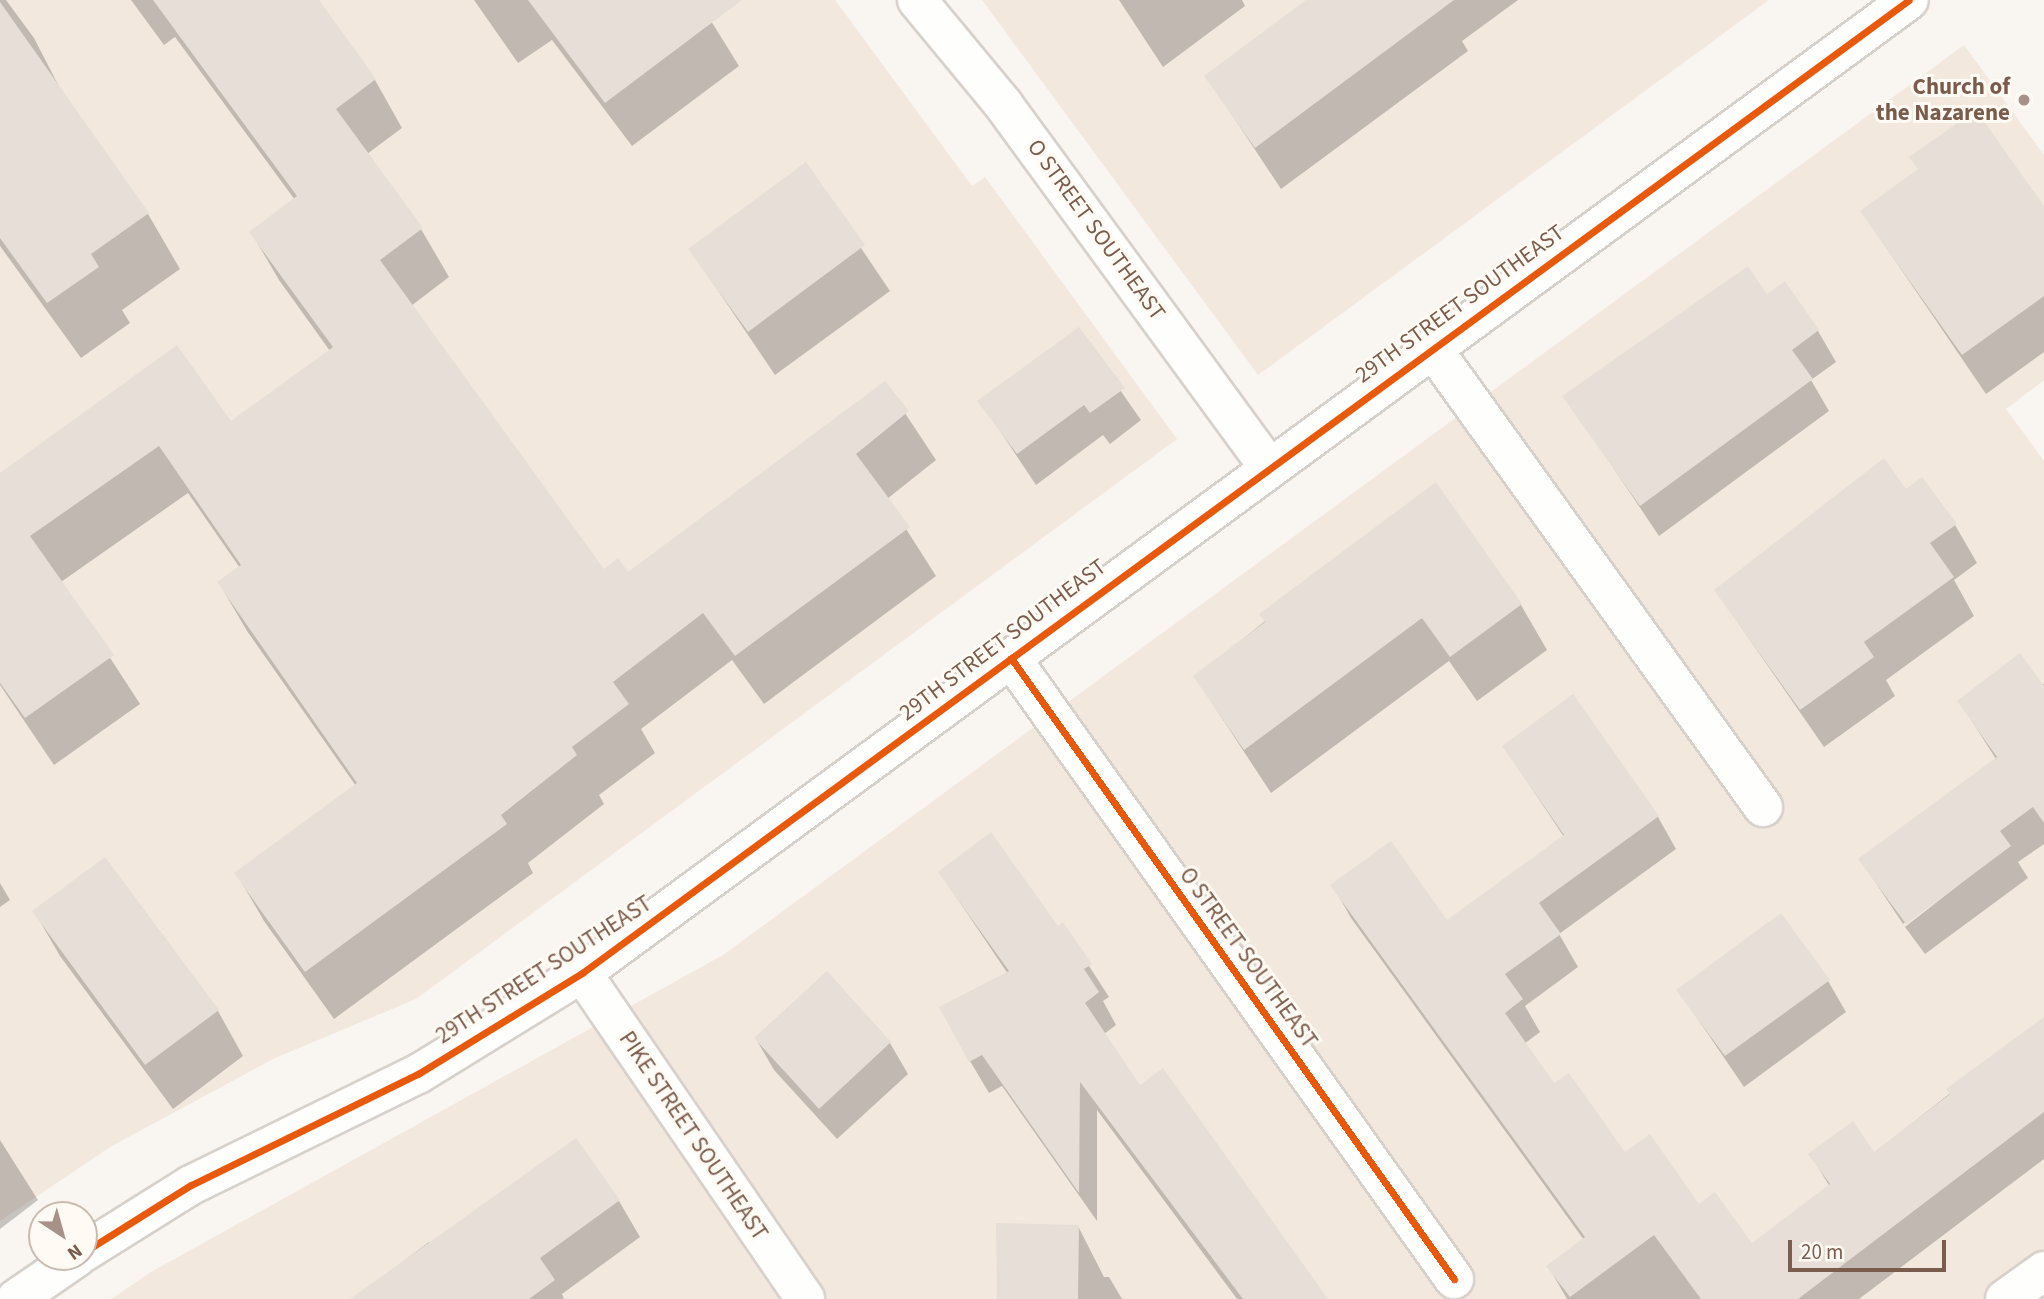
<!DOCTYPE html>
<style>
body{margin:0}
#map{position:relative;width:2044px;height:1299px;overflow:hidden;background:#f9f5f0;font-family:"Source Sans 3",sans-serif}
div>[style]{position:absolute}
.residential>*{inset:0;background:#f2e8de}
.shadow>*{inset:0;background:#0003}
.building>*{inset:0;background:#e6ded7}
.roads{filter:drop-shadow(2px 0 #d7d1cb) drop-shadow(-2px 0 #d7d1cb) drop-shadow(0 2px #d7d1cb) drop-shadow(0 -2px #d7d1cb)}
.minor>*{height:38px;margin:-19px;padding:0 19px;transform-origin:19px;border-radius:19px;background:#fefefd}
.tertiary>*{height:38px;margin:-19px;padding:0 19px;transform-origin:19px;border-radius:19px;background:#fefefd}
.cycleway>*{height:7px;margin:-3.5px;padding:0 3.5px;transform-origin:3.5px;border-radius:3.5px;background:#e8590c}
.dots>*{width:19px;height:19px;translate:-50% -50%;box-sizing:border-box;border:4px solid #fffaf3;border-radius:50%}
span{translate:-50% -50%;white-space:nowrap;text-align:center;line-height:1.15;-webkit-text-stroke:6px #fffaf3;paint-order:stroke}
.poi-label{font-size:23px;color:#7a5c4d;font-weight:700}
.right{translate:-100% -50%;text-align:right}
.street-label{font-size:23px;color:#7a5c4d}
.north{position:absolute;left:28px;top:1201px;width:70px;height:70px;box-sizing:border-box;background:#fffaf3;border:2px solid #cabbb1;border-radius:50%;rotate:144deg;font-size:19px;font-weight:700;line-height:28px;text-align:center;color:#7a5c4d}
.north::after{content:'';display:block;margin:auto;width:24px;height:32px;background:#a69286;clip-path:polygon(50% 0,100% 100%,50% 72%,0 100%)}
.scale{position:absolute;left:1788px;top:1240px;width:158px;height:32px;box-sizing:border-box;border:4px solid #7a5c4d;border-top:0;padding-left:9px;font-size:21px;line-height:24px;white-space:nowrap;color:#7a5c4d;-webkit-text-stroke:5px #fffaf3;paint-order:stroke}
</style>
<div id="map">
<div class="residential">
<i style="clip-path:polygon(0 0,835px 0,972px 186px,985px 177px,1177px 439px,416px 999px,275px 1058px,110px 1147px,0 1221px)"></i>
<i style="clip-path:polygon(982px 0,1769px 0,1258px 375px)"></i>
<i style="clip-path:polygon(1964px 45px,2044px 155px,2044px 380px,2006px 409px,2044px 461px,2044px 1299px,111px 1299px,151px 1272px,723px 955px)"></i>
</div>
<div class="shadow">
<i style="clip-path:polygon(0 0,6px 0,34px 38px,64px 96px,148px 214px,180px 269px,122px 310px,130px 323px,81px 358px,0 246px)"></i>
<i style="clip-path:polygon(131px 0,317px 0,375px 80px,402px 128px,367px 154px,421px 229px,449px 277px,411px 306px,603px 571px,628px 575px,885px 383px,936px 460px,887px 499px,936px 576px,764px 704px,732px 660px,641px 729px,655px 753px,599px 795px,604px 804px,528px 863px,533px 873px,334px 1019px,264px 921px,236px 873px,356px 786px,247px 631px,219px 583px,240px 568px,188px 493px,61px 582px,140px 704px,54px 765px,0 685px,0 476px,230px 424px,330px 351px,279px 280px,251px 232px,295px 200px,175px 37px,164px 45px)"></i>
<i style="clip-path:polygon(474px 0,698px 0,739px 66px,632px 146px,552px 40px,518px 63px)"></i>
<i style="clip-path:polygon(1119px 0,1242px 0,1245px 6px,1163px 67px)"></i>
<i style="clip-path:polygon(1309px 0,1518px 0,1462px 41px,1468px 51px,1281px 189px,1207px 77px)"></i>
<i style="clip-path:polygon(805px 165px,890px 291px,775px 375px,690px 249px)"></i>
<i style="clip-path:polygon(2044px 209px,2044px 352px,1986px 394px,1862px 212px)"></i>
<i style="clip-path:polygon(1767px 296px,1818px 331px,1836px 362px,1811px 380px,1829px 411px,1659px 536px,1565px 396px)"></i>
<i style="clip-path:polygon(1078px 330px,1141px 420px,1110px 444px,1103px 435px,1036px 485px,980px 401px)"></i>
<i style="clip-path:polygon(1435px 485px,1521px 605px,1547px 650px,1477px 701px,1449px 661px,1271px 793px,1195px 677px)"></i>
<i style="clip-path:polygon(1906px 491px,1955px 525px,1977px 563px,1954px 580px,1974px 616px,1886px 680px,1895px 696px,1824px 747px,1716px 591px)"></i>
<i style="clip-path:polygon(2044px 684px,2044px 844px,2018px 862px,2028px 878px,1925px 954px,1905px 927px,2011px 844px,1903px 924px,1860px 859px,1996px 759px,1959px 701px)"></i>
<i style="clip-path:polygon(1504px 747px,1658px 817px,1676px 849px,1559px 934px,1578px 967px,1525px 1006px,1540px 1032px,1524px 1044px,1554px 1086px,1625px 1154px,1752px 1246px,1830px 1187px,1810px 1154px,1873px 1154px,2044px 1019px,2044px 1159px,1859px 1299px,1567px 1299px,1548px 1266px,1584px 1240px,1351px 918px,1333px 886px,1447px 922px,1564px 837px)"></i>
<i style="clip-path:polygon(105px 859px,218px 1011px,243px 1056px,173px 1109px,60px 956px,34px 911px)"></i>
<i style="clip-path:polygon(940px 873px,1057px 928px,1062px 924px,1109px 997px,1103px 1001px,1116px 1025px,1104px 1034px,1140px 1088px,1326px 1299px,1237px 1299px,1097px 1110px,1097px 1221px,1002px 1086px,989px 1093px,970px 1061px,1008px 974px)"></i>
<i style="clip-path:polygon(0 883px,10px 900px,0 907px)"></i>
<i style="clip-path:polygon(1828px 981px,1846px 1012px,1744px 1087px,1678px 990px)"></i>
<i style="clip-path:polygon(756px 1039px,890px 1043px,908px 1074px,837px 1139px,774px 1070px)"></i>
<i style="clip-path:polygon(0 1140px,38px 1200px,0 1229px)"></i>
<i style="clip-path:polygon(619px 1201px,640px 1237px,562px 1294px,564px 1299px,353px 1299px,429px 1242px,433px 1246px)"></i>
<i style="clip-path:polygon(1078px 1226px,1104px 1277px,1109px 1277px,1122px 1299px,999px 1299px)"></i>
</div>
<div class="building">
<i style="clip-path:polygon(153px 0,319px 0,376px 79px,336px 109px,423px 228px,380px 260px,604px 569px,618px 558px,628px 572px,885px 381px,909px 411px,856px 454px,910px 527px,735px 656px,703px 613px,613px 682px,629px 704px,572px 747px,577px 755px,501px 815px,507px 824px,305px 972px,234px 873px,357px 783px,217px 582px,241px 565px,159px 446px,30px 536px,114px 655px,25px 718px,0 683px,0 473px,177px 345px,231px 421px,333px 347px,249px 232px,297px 196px)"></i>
<i style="clip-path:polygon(528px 0,742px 0,605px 103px)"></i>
<i style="clip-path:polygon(1306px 0,1454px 0,1255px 148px,1204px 76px)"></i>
<i style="clip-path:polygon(0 2px,149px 213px,91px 254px,99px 267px,47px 303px,0 238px)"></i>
<i style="clip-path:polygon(1976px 110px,2044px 206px,2044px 296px,1962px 355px,1860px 211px,1918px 169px,1909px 157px)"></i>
<i style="clip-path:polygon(806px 162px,865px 245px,748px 332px,688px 249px)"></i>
<i style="clip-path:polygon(1748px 266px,1767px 294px,1785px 281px,1819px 330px,1792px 350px,1813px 379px,1640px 506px,1562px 396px)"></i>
<i style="clip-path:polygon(1079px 327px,1125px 388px,1090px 413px,1084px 405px,1017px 454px,977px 401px)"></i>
<i style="clip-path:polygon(1884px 458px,1906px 489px,1922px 477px,1957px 524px,1930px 543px,1954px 577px,1864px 642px,1874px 657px,1800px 710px,1714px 590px)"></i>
<i style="clip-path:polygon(1436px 482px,1522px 604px,1450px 657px,1422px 618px,1244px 750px,1193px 676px,1265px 622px,1259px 614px)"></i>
<i style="clip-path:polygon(2020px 653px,2044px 686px,2044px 823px,2033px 807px,2000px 831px,2011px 846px,1906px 924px,1858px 859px,1997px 757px,1957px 701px)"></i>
<i style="clip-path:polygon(1573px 694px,1659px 816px,1539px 903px,1561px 934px,1505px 974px,1523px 999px,1505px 1013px,1554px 1083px,1569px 1073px,1625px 1152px,1650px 1134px,1699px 1204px,1715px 1192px,1752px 1243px,1830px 1184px,1808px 1154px,1853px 1121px,1874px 1152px,1950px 1094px,1946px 1089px,2044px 1017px,2044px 1112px,1798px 1299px,1701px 1299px,1654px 1235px,1570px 1297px,1546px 1266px,1585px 1237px,1330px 885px,1391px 841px,1447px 920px,1564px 835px,1502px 746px)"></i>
<i style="clip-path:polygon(991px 832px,1058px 926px,1063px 922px,1092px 964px,1084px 969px,1099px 992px,1085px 1003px,1140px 1085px,1163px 1068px,1328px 1299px,1243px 1299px,1080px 1082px,1079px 1193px,982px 1055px,969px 1062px,939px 1007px,1009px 971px,938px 872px)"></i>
<i style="clip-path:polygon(105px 857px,219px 1010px,145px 1065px,32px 911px)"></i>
<i style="clip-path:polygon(1781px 913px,1830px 980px,1725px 1056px,1676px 990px)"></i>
<i style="clip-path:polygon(827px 971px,891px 1042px,819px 1109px,754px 1038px)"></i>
<i style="clip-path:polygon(576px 1138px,620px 1200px,540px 1258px,555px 1280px,529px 1299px,350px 1299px)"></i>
<i style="clip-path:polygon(996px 1223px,1079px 1225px,1078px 1299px,997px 1299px)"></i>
</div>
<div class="roads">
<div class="minor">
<i style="left:917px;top:0;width:135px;rotate:50.4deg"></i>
<i style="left:1003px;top:104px;width:449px;rotate:53.8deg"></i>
<i style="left:1432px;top:348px;width:566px;rotate:54.2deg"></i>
<i style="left:1011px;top:658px;width:763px;rotate:54.5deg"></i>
<i style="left:582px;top:973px;width:395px;rotate:55.6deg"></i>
<i style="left:2005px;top:1299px;width:48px;rotate:-35.7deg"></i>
</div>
<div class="tertiary">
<i style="left:84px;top:1252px;width:126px;rotate:-32.1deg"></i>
<i style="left:191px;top:1185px;width:253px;rotate:-26.1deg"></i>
<i style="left:418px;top:1074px;width:193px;rotate:-31.6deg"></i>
<i style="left:582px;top:973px;width:1645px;rotate:-36.25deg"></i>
<i style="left:16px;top:1299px;width:74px;rotate:-34.5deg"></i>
</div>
</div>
<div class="cycleway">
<i style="left:1011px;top:658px;width:763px;rotate:54.5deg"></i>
<i style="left:84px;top:1252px;width:126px;rotate:-32.1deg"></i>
<i style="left:191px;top:1185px;width:253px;rotate:-26.1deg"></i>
<i style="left:418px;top:1074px;width:193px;rotate:-31.6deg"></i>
<i style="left:582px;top:973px;width:1645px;rotate:-36.25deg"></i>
</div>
<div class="dots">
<i style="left:2024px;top:100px;background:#a69286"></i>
</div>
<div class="poi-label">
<span class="right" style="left:2010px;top:100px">Church of<br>the Nazarene</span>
</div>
<div class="street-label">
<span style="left:1096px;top:230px;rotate:54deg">O STREET SOUTHEAST</span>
<span style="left:1460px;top:304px;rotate:-36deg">29TH STREET SOUTHEAST</span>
<span style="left:1003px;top:640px;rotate:-37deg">29TH STREET SOUTHEAST</span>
<span style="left:1248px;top:958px;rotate:54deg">O STREET SOUTHEAST</span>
<span style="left:544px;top:970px;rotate:-33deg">29TH STREET SOUTHEAST</span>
<span style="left:693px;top:1136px;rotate:56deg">PIKE STREET SOUTHEAST</span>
</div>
<div class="north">N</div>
<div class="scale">20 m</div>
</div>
